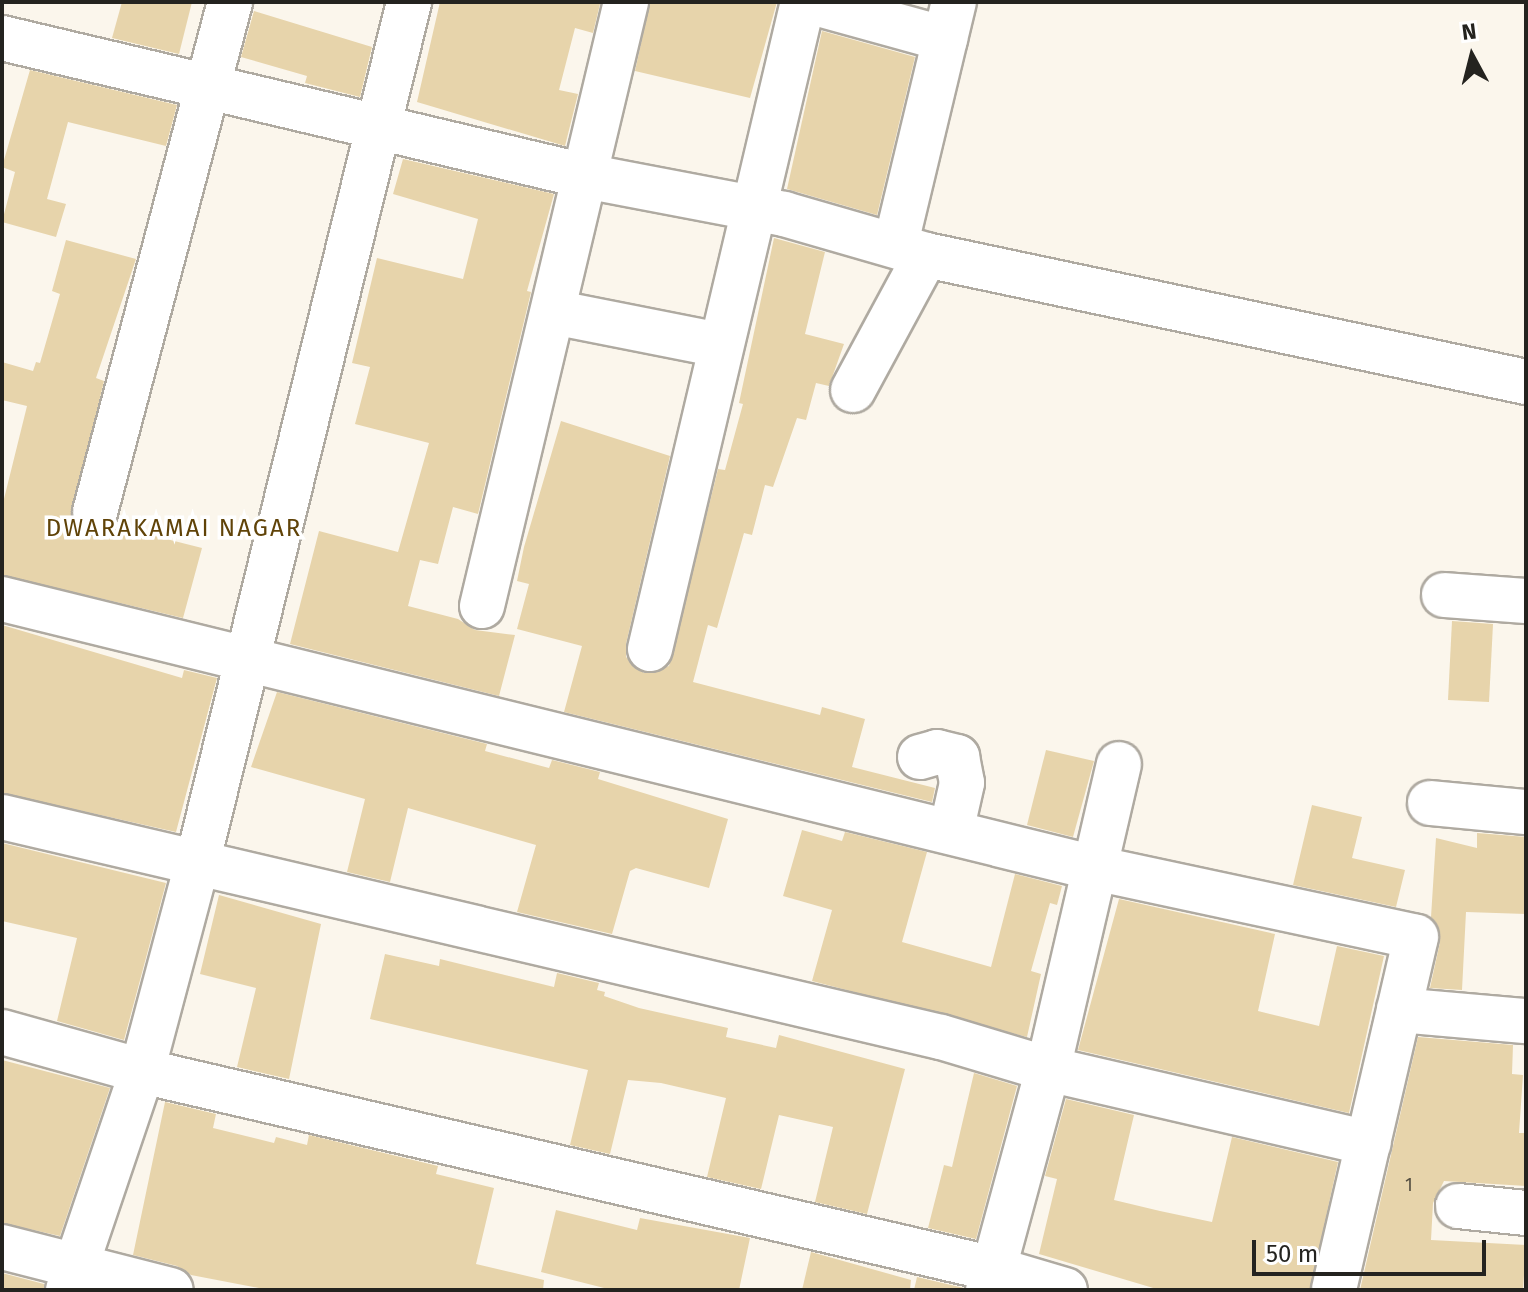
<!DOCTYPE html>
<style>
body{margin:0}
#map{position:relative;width:1528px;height:1292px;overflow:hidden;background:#fbf6ec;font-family:"Fira Sans",sans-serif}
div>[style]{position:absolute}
.building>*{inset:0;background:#e7d4ab}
.roads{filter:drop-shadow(2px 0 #afaaa1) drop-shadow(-2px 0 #afaaa1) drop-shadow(0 2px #afaaa1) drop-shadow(0 -2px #afaaa1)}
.minor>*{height:44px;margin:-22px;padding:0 22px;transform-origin:22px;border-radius:22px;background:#fff}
span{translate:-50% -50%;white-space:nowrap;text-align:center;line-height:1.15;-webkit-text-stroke:7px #fff;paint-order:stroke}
.number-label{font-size:18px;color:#554f42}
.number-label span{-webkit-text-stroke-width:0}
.neighbourhood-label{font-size:24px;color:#604308;letter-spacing:2px}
.frame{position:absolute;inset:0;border:4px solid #24231f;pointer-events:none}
.north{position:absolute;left:1432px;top:16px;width:80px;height:80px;-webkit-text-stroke:6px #fff;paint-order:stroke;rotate:353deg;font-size:22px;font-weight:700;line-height:32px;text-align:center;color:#24231f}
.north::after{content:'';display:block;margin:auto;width:28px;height:36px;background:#24231f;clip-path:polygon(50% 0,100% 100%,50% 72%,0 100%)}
.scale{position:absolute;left:1252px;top:1240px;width:234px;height:36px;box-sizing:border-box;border:4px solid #24231f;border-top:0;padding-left:10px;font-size:24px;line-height:28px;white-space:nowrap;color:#24231f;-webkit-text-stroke:6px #fff;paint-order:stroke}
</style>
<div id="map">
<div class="building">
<i style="clip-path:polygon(122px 2px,192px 2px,179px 54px,112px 38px)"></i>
<i style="clip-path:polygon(440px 2px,600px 4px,593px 33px,575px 28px,559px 90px,578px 94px,565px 146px,417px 102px)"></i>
<i style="clip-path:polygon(650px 2px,777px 2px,750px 98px,635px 71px)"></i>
<i style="clip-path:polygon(254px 11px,372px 47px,360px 97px,305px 83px,307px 76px,241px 57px)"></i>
<i style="clip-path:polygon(822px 31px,915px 57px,877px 215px,787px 189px)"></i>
<i style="clip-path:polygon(30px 70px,177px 105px,166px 146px,68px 122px,47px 199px,66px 204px,56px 237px,2px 222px,15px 172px,2px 167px)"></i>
<i style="clip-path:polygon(403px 159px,554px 194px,527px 291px,531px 292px,478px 514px,453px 507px,438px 564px,420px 560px,408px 606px,458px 619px,475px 630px,515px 635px,499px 696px,290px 644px,319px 531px,398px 552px,429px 443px,355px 424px,370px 367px,352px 363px,377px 258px,463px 279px,478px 219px,393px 194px)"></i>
<i style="clip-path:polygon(774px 238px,825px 252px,805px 334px,844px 344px,829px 386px,816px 383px,806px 420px,797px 418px,773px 487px,765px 485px,752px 535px,744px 533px,717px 628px,708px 625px,693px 682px,820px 715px,822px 707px,865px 719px,852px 767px,935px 788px,932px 802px,564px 712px,582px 646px,517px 629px,529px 584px,517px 581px,524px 547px,561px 421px,670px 456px,626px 644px,626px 657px,644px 673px,669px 666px,718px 469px,725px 470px,743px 404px,739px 403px)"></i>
<i style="clip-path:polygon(66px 240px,136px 259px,96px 378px,104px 381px,71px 519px,89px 536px,102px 536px,115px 526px,202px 548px,183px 618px,2px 575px,2px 507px,27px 406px,2px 400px,2px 362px,33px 371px,36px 362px,40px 363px,60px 294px,52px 291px)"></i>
<i style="clip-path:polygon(1452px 621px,1493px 624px,1489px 702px,1448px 700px)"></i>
<i style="clip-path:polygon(2px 625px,182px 678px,184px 670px,217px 678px,176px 832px,2px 793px)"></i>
<i style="clip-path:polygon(277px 692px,487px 744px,485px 751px,549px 768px,552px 760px,600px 772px,598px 779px,728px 819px,709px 888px,636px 868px,630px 871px,612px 934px,517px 912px,536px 845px,408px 808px,390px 882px,347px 872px,365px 799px,251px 767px)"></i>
<i style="clip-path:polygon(1046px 750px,1094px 761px,1073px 837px,1027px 825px)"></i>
<i style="clip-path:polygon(1312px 805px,1362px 817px,1352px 858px,1405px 870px,1396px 907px,1293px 885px)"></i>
<i style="clip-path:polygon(802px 830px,842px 841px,845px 832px,927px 852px,902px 942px,991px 967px,1015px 874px,1062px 886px,1057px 905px,1050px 903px,1031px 971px,1041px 974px,1027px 1037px,812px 981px,832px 910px,783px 896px)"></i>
<i style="clip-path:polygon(1477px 833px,1526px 837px,1526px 914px,1466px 912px,1462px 990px,1430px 988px,1440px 942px,1431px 917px,1436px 838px,1477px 848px)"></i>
<i style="clip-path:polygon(2px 843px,166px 883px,124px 1040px,57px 1021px,77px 938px,2px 921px)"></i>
<i style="clip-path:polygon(219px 895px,321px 924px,289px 1079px,237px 1067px,256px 988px,200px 974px)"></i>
<i style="clip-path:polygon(1119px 899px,1275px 934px,1258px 1011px,1319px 1026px,1337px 946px,1384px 956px,1349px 1113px,1078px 1050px)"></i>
<i style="clip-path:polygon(385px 954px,439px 966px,440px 959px,554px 987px,557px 973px,599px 983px,597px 990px,605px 992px,604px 996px,639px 1008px,728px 1028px,726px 1037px,776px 1048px,779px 1035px,905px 1069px,867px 1214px,815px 1202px,833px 1127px,779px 1115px,761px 1189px,707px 1177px,726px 1098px,661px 1083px,628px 1080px,610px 1154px,570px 1145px,588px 1070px,370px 1019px)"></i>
<i style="clip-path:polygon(1418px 1037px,1513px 1045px,1512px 1074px,1523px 1075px,1519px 1133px,1526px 1133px,1526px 1186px,1444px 1181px,1433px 1203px,1431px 1240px,1526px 1245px,1523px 1290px,1360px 1290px)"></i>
<i style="clip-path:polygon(2px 1060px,110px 1088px,60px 1236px,2px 1223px)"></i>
<i style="clip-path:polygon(974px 1073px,1017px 1086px,976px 1239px,928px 1228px,944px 1165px,952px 1167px)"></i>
<i style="clip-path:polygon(1066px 1099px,1134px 1115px,1114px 1200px,1160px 1211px,1212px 1222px,1232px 1137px,1338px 1162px,1310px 1290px,1160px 1290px,1039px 1254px,1057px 1179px,1045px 1176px)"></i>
<i style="clip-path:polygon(165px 1102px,216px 1114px,213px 1128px,274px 1143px,276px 1137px,307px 1145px,309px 1135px,438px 1166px,436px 1174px,494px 1188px,476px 1264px,544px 1280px,543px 1290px,269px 1290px,191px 1275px,177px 1266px,133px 1255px)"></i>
<i style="clip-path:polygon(556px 1210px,637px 1230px,640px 1218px,750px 1238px,739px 1290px,612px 1290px,541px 1272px)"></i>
<i style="clip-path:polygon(811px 1252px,911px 1280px,910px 1290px,802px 1290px)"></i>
<i style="clip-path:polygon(2px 1273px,44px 1284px,44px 1290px,2px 1290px)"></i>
<i style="clip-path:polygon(917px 1277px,964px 1288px,964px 1290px,914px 1290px)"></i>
</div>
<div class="roads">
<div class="minor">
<i style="left:811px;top:2px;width:139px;rotate:15.4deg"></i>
<i style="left:2px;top:38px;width:599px;rotate:13.32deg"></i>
<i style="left:585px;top:176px;width:203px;rotate:10.8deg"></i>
<i style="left:784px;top:214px;width:148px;rotate:16.1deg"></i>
<i style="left:926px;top:255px;width:613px;rotate:11.95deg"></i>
<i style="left:896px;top:243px;width:248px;rotate:-76.5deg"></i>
<i style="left:553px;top:312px;width:170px;rotate:11.2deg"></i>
<i style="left:853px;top:390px;width:153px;rotate:-61.6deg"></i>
<i style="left:95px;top:512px;width:528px;rotate:-75.17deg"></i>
<i style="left:1444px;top:595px;width:82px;rotate:4.2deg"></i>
<i style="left:2px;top:599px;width:1126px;rotate:13.83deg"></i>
<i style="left:1095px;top:868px;width:328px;rotate:12.1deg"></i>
<i style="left:1416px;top:937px;width:362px;rotate:103.1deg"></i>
<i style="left:482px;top:606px;width:621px;rotate:-76.59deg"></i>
<i style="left:650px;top:649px;width:665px;rotate:-76.7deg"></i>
<i style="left:920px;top:757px;width:18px;rotate:-16deg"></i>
<i style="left:937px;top:752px;width:21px;rotate:14deg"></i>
<i style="left:957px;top:757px;width:26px;rotate:79deg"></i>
<i style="left:962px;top:783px;width:50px;rotate:102.7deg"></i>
<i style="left:1430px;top:803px;width:96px;rotate:5.4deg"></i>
<i style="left:2px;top:817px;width:964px;rotate:13.19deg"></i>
<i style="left:941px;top:1037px;width:112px;rotate:16.7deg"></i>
<i style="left:1048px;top:1069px;width:329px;rotate:13deg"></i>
<i style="left:1399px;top:1010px;width:127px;rotate:5deg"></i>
<i style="left:2px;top:1032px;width:145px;rotate:15.6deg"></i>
<i style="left:142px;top:1071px;width:875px;rotate:13.08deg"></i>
<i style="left:994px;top:1269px;width:74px;rotate:16.5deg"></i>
<i style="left:1458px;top:1206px;width:68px;rotate:5.9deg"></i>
<i style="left:2px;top:1247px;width:174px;rotate:14.3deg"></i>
<i style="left:68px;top:1290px;width:231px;rotate:-71.3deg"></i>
<i style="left:142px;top:1071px;width:218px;rotate:-75.1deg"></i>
<i style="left:198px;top:860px;width:884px;rotate:-76.18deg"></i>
<i style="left:988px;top:1290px;width:229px;rotate:-74.8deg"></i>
<i style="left:1048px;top:1069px;width:313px;rotate:-76.9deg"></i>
</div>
</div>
<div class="number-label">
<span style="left:1409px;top:1185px">1</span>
</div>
<div class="neighbourhood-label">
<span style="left:174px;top:529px">DWARAKAMAI NAGAR</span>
</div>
<div class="frame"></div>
<div class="north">N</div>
<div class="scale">50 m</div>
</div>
